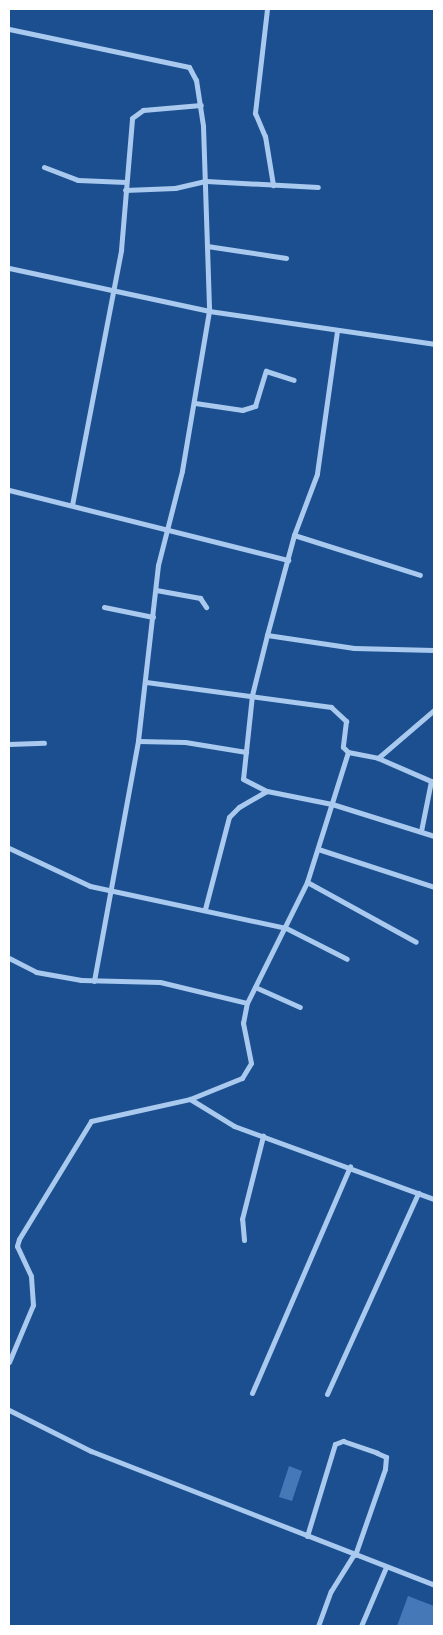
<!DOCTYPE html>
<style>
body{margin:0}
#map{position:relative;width:443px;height:1635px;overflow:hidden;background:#1b4f8f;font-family:"Sofia Sans Condensed",sans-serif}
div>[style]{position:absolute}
.building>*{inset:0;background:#4478b7}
.street>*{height:5px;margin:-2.5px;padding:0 2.5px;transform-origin:2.5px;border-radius:2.5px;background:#a9c9ee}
span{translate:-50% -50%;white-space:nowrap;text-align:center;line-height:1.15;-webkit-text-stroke:4px #1b4f8f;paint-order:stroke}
.frame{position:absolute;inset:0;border:10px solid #fff;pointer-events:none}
</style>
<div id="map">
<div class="building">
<i style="clip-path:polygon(289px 1466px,302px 1471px,292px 1501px,279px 1497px)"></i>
<i style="clip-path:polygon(408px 1596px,434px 1606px,434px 1626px,397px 1626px)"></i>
</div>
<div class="street">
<i style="left:267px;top:9px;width:105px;rotate:96.6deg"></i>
<i style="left:255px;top:113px;width:25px;rotate:67deg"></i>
<i style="left:265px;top:136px;width:50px;rotate:80.7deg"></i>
<i style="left:9px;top:29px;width:184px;rotate:11.9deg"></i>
<i style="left:189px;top:67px;width:15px;rotate:62deg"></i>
<i style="left:196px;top:80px;width:47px;rotate:81.3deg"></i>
<i style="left:203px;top:126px;width:185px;rotate:88.1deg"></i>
<i style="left:209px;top:311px;width:162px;rotate:99.6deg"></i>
<i style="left:182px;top:471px;width:97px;rotate:104.3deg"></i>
<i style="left:158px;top:565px;width:177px;rotate:96.5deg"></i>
<i style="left:138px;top:741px;width:244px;rotate:100.4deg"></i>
<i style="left:44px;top:167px;width:36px;rotate:21deg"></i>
<i style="left:78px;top:180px;width:48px;rotate:2.4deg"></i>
<i style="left:125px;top:190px;width:50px;rotate:-2.3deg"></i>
<i style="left:175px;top:188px;width:32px;rotate:-13deg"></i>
<i style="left:206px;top:181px;width:112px;rotate:3.1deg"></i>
<i style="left:207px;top:246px;width:80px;rotate:8.6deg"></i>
<i style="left:9px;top:268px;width:205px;rotate:12.1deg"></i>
<i style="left:209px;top:311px;width:227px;rotate:8.3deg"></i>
<i style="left:337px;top:331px;width:144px;rotate:98deg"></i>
<i style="left:317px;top:474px;width:65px;rotate:110.7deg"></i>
<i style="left:294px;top:535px;width:104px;rotate:105.1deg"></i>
<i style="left:267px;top:635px;width:62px;rotate:104deg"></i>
<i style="left:252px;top:695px;width:84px;rotate:96.1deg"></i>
<i style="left:243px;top:779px;width:27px;rotate:27deg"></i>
<i style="left:267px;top:791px;width:66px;rotate:11.3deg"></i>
<i style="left:332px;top:804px;width:107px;rotate:17.4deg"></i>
<i style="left:195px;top:403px;width:48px;rotate:8.5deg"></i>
<i style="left:242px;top:410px;width:14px;rotate:-17deg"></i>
<i style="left:255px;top:406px;width:37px;rotate:-73deg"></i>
<i style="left:266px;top:371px;width:29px;rotate:18deg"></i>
<i style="left:9px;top:490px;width:288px;rotate:14.1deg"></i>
<i style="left:72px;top:505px;width:260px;rotate:-79.1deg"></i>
<i style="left:121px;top:250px;width:132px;rotate:-85.2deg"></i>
<i style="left:132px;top:118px;width:14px;rotate:-36deg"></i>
<i style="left:143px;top:110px;width:58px;rotate:-4.9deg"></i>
<i style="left:294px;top:535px;width:132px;rotate:17.6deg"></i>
<i style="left:156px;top:590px;width:45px;rotate:10.3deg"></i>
<i style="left:200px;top:598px;width:11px;rotate:56deg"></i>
<i style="left:104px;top:607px;width:50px;rotate:11.5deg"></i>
<i style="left:267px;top:635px;width:88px;rotate:8.5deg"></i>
<i style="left:354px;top:648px;width:80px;rotate:1.4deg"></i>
<i style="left:146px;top:682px;width:187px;rotate:7.7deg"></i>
<i style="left:331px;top:707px;width:21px;rotate:43deg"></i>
<i style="left:346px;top:721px;width:26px;rotate:97deg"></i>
<i style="left:343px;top:747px;width:7px;rotate:45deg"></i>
<i style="left:138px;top:741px;width:47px;rotate:1.2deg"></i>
<i style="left:185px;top:742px;width:62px;rotate:9.3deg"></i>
<i style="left:9px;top:744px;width:35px;rotate:-2deg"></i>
<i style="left:378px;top:758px;width:58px;rotate:23.5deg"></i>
<i style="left:431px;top:781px;width:51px;rotate:101.3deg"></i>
<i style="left:9px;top:848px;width:89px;rotate:25.1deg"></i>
<i style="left:90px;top:886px;width:200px;rotate:12.1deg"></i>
<i style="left:286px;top:928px;width:68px;rotate:26.9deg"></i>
<i style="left:318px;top:849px;width:122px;rotate:18.1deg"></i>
<i style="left:307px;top:882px;width:124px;rotate:28.8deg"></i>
<i style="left:205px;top:909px;width:95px;rotate:-75.4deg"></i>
<i style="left:229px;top:817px;width:14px;rotate:-45deg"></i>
<i style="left:239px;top:807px;width:32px;rotate:-30deg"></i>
<i style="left:9px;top:958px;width:30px;rotate:27deg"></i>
<i style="left:36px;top:972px;width:46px;rotate:10.1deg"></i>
<i style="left:81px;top:980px;width:79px;rotate:1.5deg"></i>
<i style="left:160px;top:982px;width:89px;rotate:13.6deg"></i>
<i style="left:255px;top:987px;width:49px;rotate:24deg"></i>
<i style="left:190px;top:1099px;width:52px;rotate:31.5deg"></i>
<i style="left:234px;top:1126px;width:213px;rotate:20.1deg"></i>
<i style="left:244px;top:1240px;width:21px;rotate:-95deg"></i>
<i style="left:242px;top:1219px;width:86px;rotate:-75.8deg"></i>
<i style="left:9px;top:1362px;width:62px;rotate:-67.2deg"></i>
<i style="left:33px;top:1305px;width:29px;rotate:-94deg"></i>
<i style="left:31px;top:1276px;width:33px;rotate:-115deg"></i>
<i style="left:17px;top:1246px;width:7px;rotate:-74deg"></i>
<i style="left:19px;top:1239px;width:138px;rotate:-58.6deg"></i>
<i style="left:91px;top:1121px;width:101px;rotate:-12.5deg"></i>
<i style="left:190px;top:1099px;width:56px;rotate:-22deg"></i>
<i style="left:242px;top:1078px;width:17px;rotate:-59deg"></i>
<i style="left:251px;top:1063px;width:41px;rotate:-101.3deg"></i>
<i style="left:243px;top:1023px;width:20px;rotate:-79deg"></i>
<i style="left:247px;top:1003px;width:135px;rotate:-63.6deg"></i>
<i style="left:307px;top:882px;width:136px;rotate:-72.5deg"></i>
<i style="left:348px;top:752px;width:31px;rotate:11deg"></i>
<i style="left:378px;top:758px;width:74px;rotate:-40.6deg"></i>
<i style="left:252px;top:1393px;width:247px;rotate:-66.6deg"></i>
<i style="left:327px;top:1394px;width:221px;rotate:-65.6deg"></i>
<i style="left:9px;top:1410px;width:92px;rotate:26.6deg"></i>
<i style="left:91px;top:1451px;width:368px;rotate:21.3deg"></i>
<i style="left:307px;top:1536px;width:96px;rotate:-73.1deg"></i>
<i style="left:335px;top:1444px;width:9px;rotate:-21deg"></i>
<i style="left:343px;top:1441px;width:36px;rotate:19deg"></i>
<i style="left:377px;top:1453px;width:10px;rotate:24deg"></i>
<i style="left:386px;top:1457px;width:12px;rotate:95deg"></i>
<i style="left:385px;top:1469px;width:91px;rotate:109.2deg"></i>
<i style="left:318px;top:1626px;width:37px;rotate:-70deg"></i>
<i style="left:331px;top:1591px;width:44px;rotate:-58.1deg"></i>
<i style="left:361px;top:1626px;width:64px;rotate:-67deg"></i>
</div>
<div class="frame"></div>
</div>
